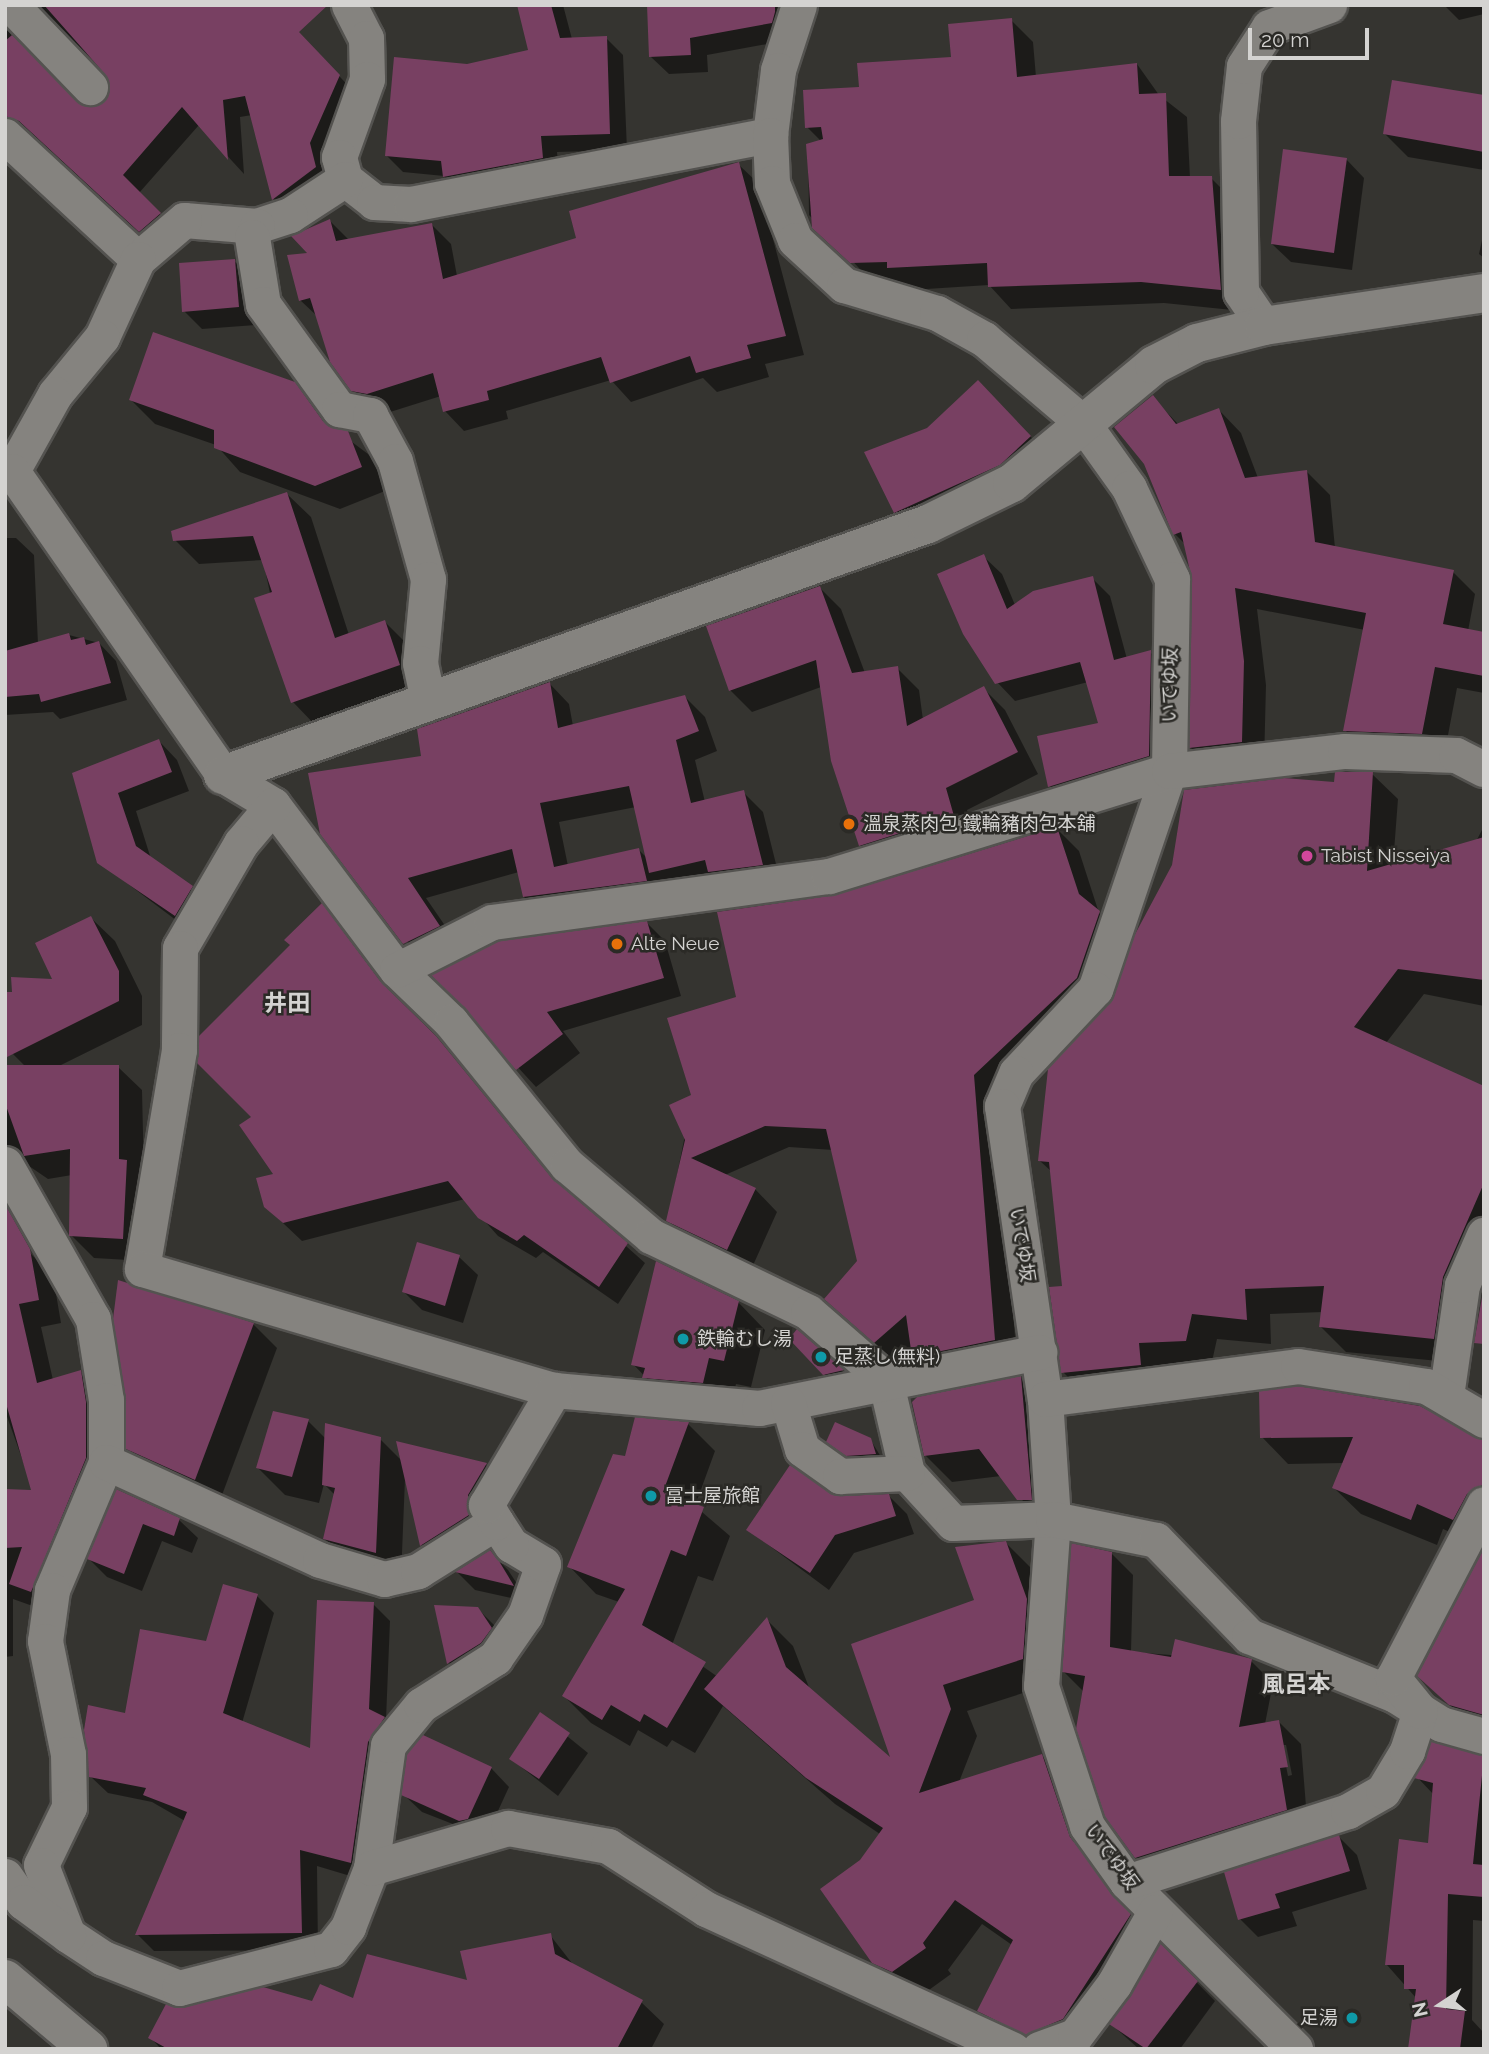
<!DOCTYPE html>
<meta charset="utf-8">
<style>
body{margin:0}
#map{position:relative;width:1489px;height:2054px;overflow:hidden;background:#353430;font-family:Raleway,"Noto Sans JP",sans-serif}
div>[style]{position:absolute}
.shadow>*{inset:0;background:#0007}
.building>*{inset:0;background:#784062}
.roads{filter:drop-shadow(2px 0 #545350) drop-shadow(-2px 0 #545350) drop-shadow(0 2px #545350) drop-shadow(0 -2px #545350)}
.minor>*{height:35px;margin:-17.5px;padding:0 17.5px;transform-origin:17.5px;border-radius:17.5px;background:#85837f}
.tertiary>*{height:38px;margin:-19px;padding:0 19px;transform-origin:19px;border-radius:19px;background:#85837f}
.secondary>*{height:38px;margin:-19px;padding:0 19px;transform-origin:19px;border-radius:19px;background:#85837f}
.dots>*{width:19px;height:19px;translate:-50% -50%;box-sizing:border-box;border:4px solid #2b2a26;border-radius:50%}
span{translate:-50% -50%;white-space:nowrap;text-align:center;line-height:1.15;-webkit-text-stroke:5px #2b2a26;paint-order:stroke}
.street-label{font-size:19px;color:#d4d3d1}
.poi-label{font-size:19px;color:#d4d3d1}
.left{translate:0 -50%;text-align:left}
.right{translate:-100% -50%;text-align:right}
.quarter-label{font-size:23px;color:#d4d3d1;font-weight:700}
.frame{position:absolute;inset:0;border:7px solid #d4d3d1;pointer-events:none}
.north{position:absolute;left:1405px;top:1970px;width:70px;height:70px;-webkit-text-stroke:5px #2b2a26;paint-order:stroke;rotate:257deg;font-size:19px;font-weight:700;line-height:28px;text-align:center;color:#d4d3d1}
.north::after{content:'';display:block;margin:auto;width:24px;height:32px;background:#d4d3d1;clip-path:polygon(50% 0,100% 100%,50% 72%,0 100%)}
.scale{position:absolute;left:1248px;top:28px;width:121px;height:32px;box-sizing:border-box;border:4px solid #d4d3d1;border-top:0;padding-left:9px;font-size:21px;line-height:24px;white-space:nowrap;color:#d4d3d1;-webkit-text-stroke:5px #2b2a26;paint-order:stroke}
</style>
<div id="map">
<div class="shadow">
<i style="clip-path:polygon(5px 5px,14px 9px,13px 38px,76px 103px,95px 109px,111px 94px,106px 72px,35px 5px,262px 5px,297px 31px,356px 94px,333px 185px,291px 216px,274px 199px,252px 115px,240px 117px,244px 174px,199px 125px,139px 193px,177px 232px,157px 248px,5px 115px)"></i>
<i style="clip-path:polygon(519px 5px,563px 5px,572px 39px,606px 38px,623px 55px,627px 150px,557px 152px,559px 175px,461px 193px,444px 176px,403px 172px,386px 155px,467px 66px,530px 51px)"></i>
<i style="clip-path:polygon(649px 5px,789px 5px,789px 40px,707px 55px,708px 72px,669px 74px,651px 57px)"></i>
<i style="clip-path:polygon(1444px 5px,1484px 5px,1484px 14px,1459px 20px)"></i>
<i style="clip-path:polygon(1011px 20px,1033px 42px,1036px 77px,1137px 64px,1159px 95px,1187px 117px,1190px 178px,1211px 178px,1233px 200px,1242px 311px,1164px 303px,1011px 309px,989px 285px,911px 290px,904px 283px,874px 284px,809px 215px,808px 145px,821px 141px,807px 127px,861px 89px,953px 59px)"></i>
<i style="clip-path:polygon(1484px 97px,1484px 170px,1408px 157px,1385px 134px)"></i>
<i style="clip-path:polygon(1346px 159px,1364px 178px,1352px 270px,1291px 262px,1272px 244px)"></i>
<i style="clip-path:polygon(738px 164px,758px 183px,804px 355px,765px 364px,769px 377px,717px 392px,703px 378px,631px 402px,611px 380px,506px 411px,508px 419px,464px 431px,445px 411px,441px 396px,387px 413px,372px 410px,352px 390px,318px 317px,300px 300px,311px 255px,330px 221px,349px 240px,431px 224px,451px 244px,457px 276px,578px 239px)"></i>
<i style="clip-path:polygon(1484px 231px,1484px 258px,1479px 254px)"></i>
<i style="clip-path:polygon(234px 261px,253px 279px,256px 325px,202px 329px,184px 311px)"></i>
<i style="clip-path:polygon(294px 384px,332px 427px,372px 457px,385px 491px,340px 509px,240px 472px,216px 445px,155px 424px,131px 400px)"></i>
<i style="clip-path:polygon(1152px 397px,1179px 425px,1219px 410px,1241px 433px,1258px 478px,1307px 472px,1330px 495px,1335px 548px,1453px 572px,1475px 594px,1468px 631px,1484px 633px,1484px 693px,1457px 688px,1444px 756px,1368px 753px,1345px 730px,1365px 630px,1257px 609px,1266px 685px,1264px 765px,1214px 770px,1191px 748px,1192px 571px,1186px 545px,1175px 534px)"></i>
<i style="clip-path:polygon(996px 400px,1048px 455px,914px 530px,895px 512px)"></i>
<i style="clip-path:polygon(287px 494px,311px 517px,349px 635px,385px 622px,409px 646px,423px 689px,316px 726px,293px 702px,263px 560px,199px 564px,175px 540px)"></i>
<i style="clip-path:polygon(5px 538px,16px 538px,34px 555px,38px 644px,69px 635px,99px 643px,116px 661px,127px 700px,60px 719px,53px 712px,5px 715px)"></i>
<i style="clip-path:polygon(983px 556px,1002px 574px,1015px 605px,1092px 578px,1110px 596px,1127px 659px,1150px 652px,1168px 670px,1167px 774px,1068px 805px,1050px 786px,1100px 724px,1088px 682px,1015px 701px,997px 682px)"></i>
<i style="clip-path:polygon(820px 588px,841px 609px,865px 673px,897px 668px,919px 690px,923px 720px,984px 689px,1005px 710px,1038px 774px,967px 810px,975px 838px,882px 866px,860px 845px,821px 687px,752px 712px,730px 690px)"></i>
<i style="clip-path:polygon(evenodd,550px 684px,569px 704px,573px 726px,685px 697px,705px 717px,717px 751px,695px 760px,705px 802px,743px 792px,763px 812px,781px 884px,544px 917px,524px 897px,519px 872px,426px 898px,459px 946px,424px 963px,322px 833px,423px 757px,550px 684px,636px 807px,648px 859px,639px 850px,568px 866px,559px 822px,636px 807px)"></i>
<i style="clip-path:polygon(159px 741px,177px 760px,189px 791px,136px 811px,151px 859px,210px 905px,193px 933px,99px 862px,74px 774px)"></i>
<i style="clip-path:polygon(1372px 774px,1398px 799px,1393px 865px,1467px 859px,1484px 826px,1484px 1006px,1424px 994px,1386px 1043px,1484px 1087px,1484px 1265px,1459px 1363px,1346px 1352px,1321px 1327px,1323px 1312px,1270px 1314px,1271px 1344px,1217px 1339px,1211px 1366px,1088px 1397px,1063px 1372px,1064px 1287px,1052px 1172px,1040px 1161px,1335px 783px)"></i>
<i style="clip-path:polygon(1057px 829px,1079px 851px,1099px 913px,1122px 935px,996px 1098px,1017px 1362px,936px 1379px,912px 1351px,898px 1364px,826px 1299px,859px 1261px,833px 1150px,789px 1147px,725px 1175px,755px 1189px,777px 1212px,750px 1272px,690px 1243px,668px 1220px,693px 1095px,738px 998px,835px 897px)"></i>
<i style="clip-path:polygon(322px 906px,562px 1189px,645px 1263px,618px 1304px,543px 1252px,536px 1258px,498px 1236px,465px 1199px,302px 1241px,265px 1206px,276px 1175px,253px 1117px,292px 945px)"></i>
<i style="clip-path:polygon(91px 918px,115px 941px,142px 996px,142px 1025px,57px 1067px,118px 1067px,142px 1090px,146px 1261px,94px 1258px,71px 1235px,72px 1175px,48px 1179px,29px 1166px,10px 1178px,14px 1205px,6px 1207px,19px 1255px,30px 1253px,53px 1276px,61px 1323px,41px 1327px,53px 1380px,80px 1372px,103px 1395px,55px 1614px,13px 1599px,13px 1656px,5px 1657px,5px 1491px,34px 1492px,5px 1411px,5px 1076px,26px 1067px,13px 1054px,13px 978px,55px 981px)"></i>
<i style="clip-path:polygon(647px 923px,665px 941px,681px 996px,563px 1031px,580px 1053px,536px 1087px,434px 976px)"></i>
<i style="clip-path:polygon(459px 1257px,478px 1275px,463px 1323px,422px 1310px,404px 1292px)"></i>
<i style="clip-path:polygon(738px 1302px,765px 1330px,751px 1387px,736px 1384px,730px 1409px,671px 1404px,633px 1364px)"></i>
<i style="clip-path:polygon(253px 1324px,277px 1348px,219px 1503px,152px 1473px,128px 1448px)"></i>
<i style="clip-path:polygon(797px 1332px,842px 1371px,850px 1378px,833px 1383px,791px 1339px)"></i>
<i style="clip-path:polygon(1021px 1378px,1048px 1405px,1046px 1527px,1001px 1476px,952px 1482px,925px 1455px)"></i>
<i style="clip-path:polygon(1260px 1393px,1484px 1443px,1480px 1545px,1443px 1529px,1437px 1545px,1361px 1514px,1334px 1488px,1344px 1463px,1288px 1464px,1262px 1437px)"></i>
<i style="clip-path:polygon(637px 1419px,688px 1424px,715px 1451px,695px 1506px,730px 1536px,713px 1581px,698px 1576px,672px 1645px,718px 1677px,767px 1620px,793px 1646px,810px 1690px,894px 1763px,1006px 1543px,1032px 1569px,1048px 1685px,967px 1711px,977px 1736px,959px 1782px,1042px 1756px,1068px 1782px,1096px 1865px,1156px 1941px,1089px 2045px,1005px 2037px,979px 2011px,1012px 1945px,982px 1924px,948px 1970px,951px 1974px,922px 1995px,895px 1981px,868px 1954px,862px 1862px,880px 1834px,835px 1804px,723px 1706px,695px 1753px,672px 1740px,667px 1747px,638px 1730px,630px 1746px,591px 1723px,564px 1696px,619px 1602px,596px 1594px,569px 1566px,626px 1458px)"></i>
<i style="clip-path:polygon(308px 1421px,326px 1439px,380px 1439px,402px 1461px,398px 1443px,486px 1465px,513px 1492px,449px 1572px,422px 1545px,405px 1479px,401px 1578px,350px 1564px,325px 1539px,335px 1495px,324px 1484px,319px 1503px,285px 1495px,258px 1468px)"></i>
<i style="clip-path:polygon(870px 1439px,884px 1462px,856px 1464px,829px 1441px)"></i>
<i style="clip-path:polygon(117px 1491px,179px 1520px,198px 1538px,192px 1553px,162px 1541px,142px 1591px,107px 1577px,89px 1559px)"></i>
<i style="clip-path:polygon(889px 1496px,907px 1514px,914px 1534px,854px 1553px,829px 1590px,748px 1530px,840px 1498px)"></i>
<i style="clip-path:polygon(490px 1552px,508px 1570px,529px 1602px,475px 1590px,457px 1572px)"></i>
<i style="clip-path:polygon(1484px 1552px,1484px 1733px,1446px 1702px)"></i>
<i style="clip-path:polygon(evenodd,1111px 1553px,1133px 1575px,1131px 1652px,1251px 1661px,1273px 1683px,1265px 1724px,1279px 1722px,1301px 1744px,1308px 1831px,1158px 1879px,1136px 1857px,1084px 1692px,1064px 1672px,1111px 1553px,1282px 1745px,1286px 1745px,1292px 1775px,1288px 1776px,1282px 1745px)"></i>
<i style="clip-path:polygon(257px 1596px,274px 1613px,242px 1723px,312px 1750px,373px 1604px,390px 1621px,386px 1720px,401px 1735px,367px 1881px,317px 1866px,318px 1950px,154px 1951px,137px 1934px,185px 1821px,152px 1802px,108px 1793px,90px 1776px,126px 1715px)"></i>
<i style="clip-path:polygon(436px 1607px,478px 1609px,496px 1627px,467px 1681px,449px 1663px)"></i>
<i style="clip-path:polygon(541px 1715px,588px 1753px,558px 1796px,511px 1759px)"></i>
<i style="clip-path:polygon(1484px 1756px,1484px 1921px,1473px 1920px,1472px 2020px,1484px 2033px,1484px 2049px,1410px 2049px,1417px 1999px,1387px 1965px,1429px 1845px,1434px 1795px,1417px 1777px)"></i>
<i style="clip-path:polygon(491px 1768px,509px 1787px,486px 1837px,422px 1812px,403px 1794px)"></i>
<i style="clip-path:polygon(1339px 1837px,1357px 1855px,1367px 1889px,1292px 1912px,1297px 1926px,1258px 1937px,1240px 1919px)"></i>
<i style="clip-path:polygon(550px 1935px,575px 1967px,641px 2002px,664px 2024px,651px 2049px,161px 2049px,150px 2037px,184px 2009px,354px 2000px,469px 1983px)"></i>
<i style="clip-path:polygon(1161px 1946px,1215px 2001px,1180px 2049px,1139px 2049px,1111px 2024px)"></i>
</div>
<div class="building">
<i style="clip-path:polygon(44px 5px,328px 5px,299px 32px,340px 75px,310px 143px,316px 167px,272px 200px,245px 96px,223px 100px,228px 160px,182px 107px,123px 175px,161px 213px,139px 232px,19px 121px,5px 116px,5px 41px,12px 35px,84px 106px,95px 106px,109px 93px,104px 73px)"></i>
<i style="clip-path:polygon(517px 5px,551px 5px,560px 38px,607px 36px,610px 134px,541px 136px,543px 158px,443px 177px,441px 161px,385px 156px,394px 57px,467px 64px,528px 50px)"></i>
<i style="clip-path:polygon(647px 5px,775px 5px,775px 12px,772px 23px,690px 38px,691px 55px,649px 57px)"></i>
<i style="clip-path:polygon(1012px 18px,1017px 77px,1137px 63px,1139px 94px,1166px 93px,1169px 176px,1212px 176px,1221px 290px,1141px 282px,988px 287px,987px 263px,887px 268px,887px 262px,850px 263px,812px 228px,806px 144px,823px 139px,821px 127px,805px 128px,803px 90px,859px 87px,857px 63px,951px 57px,948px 24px)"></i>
<i style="clip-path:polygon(1392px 80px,1484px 95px,1484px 152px,1383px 134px)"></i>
<i style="clip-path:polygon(1283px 149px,1347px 158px,1334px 253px,1271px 244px)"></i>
<i style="clip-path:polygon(739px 162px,786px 336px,747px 345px,751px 358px,696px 373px,690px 356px,610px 383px,601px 357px,487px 391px,489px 400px,443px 412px,433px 373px,367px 394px,351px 391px,330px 362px,310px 298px,299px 301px,287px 255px,307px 253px,291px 236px,330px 219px,336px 241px,432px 223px,443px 279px,576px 238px,569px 211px)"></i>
<i style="clip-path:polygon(235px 259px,239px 307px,182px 312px,179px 263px)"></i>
<i style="clip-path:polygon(153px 332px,295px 382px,323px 421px,348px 431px,362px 467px,315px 486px,214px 448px,214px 430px,129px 400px)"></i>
<i style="clip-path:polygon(978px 380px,1031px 436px,1000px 465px,894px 513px,864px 452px,927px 428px)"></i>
<i style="clip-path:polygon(1153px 395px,1176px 424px,1219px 408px,1245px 478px,1307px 470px,1315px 542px,1454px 570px,1443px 624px,1484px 632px,1484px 676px,1435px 667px,1422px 734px,1343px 731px,1366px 613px,1235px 588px,1244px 661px,1242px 742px,1189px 748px,1190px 571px,1181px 532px,1173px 535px,1144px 464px,1114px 427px)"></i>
<i style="clip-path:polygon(287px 492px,335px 638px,385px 620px,400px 665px,291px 703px,254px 598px,272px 592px,253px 536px,173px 541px,171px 531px)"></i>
<i style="clip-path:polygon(984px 554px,1007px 609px,1033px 591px,1093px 576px,1114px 660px,1151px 650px,1149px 756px,1048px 787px,1037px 736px,1098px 723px,1080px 662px,995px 684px,963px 634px,937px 574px)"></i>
<i style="clip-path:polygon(820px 586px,852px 673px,898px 666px,907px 726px,984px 686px,1018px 752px,946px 788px,954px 816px,859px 846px,831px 761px,816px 660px,729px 691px,706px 626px)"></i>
<i style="clip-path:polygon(69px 633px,71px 640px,84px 637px,86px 645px,99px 641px,111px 683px,41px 702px,39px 694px,5px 697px,5px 651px)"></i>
<i style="clip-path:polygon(550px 682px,558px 728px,685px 695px,699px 731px,676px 740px,691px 803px,744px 790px,763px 865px,708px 872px,705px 860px,649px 873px,629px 786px,540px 803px,554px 867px,639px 848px,647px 881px,523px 897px,512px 849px,408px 878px,440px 926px,403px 944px,320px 834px,308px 773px,421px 756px,417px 729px)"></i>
<i style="clip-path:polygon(159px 739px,172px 772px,118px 793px,136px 846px,193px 886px,175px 916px,97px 863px,72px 773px)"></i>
<i style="clip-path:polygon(1335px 772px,1373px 772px,1367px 871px,1484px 837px,1484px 980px,1398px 969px,1354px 1027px,1484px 1086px,1484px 1183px,1443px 1277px,1434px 1339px,1319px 1327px,1324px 1286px,1245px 1289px,1247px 1320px,1192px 1314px,1186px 1341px,1139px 1343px,1141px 1365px,1061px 1373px,1049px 1287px,1062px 1286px,1049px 1162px,1038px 1161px,1048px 1069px,1114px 996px,1133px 938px,1172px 865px,1184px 790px,1284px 778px,1334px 782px)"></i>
<i style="clip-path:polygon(1057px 827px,1079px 894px,1100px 911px,1077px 978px,974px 1075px,995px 1340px,912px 1357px,906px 1315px,874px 1343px,824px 1299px,857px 1261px,826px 1129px,765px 1126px,691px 1158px,756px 1188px,727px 1250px,666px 1221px,685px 1140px,669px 1105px,691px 1095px,667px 1018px,736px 997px,717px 912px,835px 895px)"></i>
<i style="clip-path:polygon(322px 903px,381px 982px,436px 1036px,552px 1178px,628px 1243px,599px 1287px,524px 1235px,517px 1241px,478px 1218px,448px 1181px,283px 1223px,264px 1207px,256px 1178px,273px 1174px,239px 1125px,251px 1117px,197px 1063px,199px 1036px,290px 945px,284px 940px)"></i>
<i style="clip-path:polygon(91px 916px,119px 971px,119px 1001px,5px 1058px,5px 992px,12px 992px,11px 977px,52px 979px,35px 943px)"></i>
<i style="clip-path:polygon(647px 921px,664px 978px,547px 1012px,563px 1034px,516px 1070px,431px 975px,498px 941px)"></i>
<i style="clip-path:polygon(5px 1065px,119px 1065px,119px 1159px,127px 1160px,123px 1239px,69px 1236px,70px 1149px,24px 1156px,5px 1103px)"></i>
<i style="clip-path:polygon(6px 1206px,30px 1249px,39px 1300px,19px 1304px,37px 1383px,81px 1370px,86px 1402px,86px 1458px,31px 1592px,9px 1584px,22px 1547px,5px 1548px,5px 1489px,31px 1490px,5px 1400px)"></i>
<i style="clip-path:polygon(417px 1242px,460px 1255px,445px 1306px,402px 1292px)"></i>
<i style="clip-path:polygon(656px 1261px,739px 1301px,724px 1361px,709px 1358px,703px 1383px,642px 1378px,645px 1368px,631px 1365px)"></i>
<i style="clip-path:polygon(118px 1280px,254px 1323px,195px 1480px,126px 1449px,113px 1319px)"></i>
<i style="clip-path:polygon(1484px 1286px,1484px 1344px,1474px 1343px)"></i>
<i style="clip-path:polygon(797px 1329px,844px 1370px,823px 1375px,789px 1339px)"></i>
<i style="clip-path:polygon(1021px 1376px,1032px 1500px,1017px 1500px,979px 1449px,924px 1456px,912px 1402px,917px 1397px)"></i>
<i style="clip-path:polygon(1298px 1386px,1420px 1406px,1484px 1440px,1484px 1484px,1467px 1494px,1453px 1520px,1417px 1504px,1411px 1520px,1332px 1488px,1353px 1437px,1260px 1438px,1259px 1391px)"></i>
<i style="clip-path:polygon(273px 1411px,309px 1419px,292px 1477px,256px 1468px)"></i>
<i style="clip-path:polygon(635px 1417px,689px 1422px,663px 1492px,704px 1507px,686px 1556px,671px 1550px,642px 1625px,706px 1662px,667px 1728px,644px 1714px,640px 1722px,611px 1705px,602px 1720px,562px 1696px,625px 1589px,567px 1567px,613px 1454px,625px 1456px)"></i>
<i style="clip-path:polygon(835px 1422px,871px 1438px,876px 1454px,846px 1456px,826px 1442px)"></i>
<i style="clip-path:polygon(325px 1423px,381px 1437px,376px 1553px,323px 1539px,335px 1488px,322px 1485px)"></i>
<i style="clip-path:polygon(396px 1441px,487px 1463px,468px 1495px,469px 1515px,420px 1546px)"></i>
<i style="clip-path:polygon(790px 1465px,840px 1496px,889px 1494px,896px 1516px,835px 1535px,810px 1573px,746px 1530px)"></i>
<i style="clip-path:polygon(116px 1489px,180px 1518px,174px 1536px,143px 1524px,124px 1574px,87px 1559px)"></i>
<i style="clip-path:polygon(1006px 1541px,1027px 1599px,1023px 1659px,943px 1685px,951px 1709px,919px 1793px,1042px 1754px,1070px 1837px,1131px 1914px,1063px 2019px,1025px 2035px,977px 2011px,1013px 1940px,955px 1900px,923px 1943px,926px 1948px,892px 1972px,872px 1963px,820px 1889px,860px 1860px,883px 1828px,806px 1778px,704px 1689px,767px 1617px,786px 1667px,890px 1757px,851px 1644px,974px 1600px,955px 1547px)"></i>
<i style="clip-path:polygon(1071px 1543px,1112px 1552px,1110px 1647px,1171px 1657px,1175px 1639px,1252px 1659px,1239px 1727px,1279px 1720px,1288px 1767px,1280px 1768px,1287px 1810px,1135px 1858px,1105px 1817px,1076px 1729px,1085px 1676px,1062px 1672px)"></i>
<i style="clip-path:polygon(1484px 1548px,1484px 1715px,1449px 1705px,1417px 1676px)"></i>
<i style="clip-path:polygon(490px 1550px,499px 1561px,514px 1586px,455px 1572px)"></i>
<i style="clip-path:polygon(223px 1584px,258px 1594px,223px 1713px,310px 1748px,317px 1600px,374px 1602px,369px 1709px,385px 1717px,368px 1742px,351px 1863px,300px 1850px,302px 1933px,135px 1935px,187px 1812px,143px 1795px,146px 1788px,89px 1777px,84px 1730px,88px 1705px,125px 1713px,140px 1629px,206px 1641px)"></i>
<i style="clip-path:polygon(434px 1605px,478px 1607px,492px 1628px,481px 1643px,447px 1664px)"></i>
<i style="clip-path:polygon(540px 1712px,570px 1733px,539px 1779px,509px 1759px)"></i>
<i style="clip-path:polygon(423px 1735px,492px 1767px,468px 1819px,459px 1821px,401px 1795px,407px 1753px)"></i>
<i style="clip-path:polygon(1431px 1741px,1484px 1756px,1473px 1864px,1484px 1865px,1484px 1897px,1448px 1894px,1446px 2009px,1465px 2011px,1460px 2049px,1408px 2049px,1416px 1989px,1404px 1989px,1404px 1965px,1385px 1965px,1399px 1839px,1428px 1843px,1433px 1783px,1414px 1778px)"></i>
<i style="clip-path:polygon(1339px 1835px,1350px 1871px,1275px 1894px,1280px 1908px,1238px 1920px,1224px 1872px)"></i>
<i style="clip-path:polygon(551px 1933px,555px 1954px,643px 2000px,617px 2049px,168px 2049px,148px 2038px,166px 2004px,184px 2007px,263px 1987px,312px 2001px,320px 1984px,353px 1998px,367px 1954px,467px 1980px,460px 1951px)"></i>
<i style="clip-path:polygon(1160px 1943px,1198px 1981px,1146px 2049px,1109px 2024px)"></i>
</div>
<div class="roads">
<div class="minor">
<i style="left:11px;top:5px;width:114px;rotate:46.1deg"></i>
<i style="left:349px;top:5px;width:37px;rotate:63deg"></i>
<i style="left:366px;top:38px;width:41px;rotate:88.6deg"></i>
<i style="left:367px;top:79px;width:83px;rotate:109.7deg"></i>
<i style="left:339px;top:157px;width:23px;rotate:75deg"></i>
<i style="left:345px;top:179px;width:37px;rotate:38deg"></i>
<i style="left:374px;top:202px;width:37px;rotate:3deg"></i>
<i style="left:411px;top:204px;width:366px;rotate:-10.9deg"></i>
<i style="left:799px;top:5px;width:68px;rotate:107.9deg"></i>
<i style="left:778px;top:70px;width:65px;rotate:97deg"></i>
<i style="left:770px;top:135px;width:48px;rotate:87.6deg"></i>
<i style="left:772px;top:183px;width:61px;rotate:68deg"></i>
<i style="left:795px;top:240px;width:67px;rotate:42.6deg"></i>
<i style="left:844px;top:285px;width:97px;rotate:16.8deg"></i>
<i style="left:937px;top:313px;width:54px;rotate:29deg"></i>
<i style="left:984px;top:339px;width:128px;rotate:40.3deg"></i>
<i style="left:1082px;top:422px;width:81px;rotate:54.5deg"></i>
<i style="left:1129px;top:488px;width:101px;rotate:64.7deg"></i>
<i style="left:1172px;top:579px;width:192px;rotate:90.9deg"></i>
<i style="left:1169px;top:771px;width:230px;rotate:108.7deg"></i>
<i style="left:1095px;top:989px;width:115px;rotate:133.2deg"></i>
<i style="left:1016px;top:1073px;width:36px;rotate:113deg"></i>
<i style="left:1002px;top:1106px;width:296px;rotate:81.7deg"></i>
<i style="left:1045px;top:1399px;width:120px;rotate:86.2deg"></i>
<i style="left:1053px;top:1519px;width:167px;rotate:94.1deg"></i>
<i style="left:1041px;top:1686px;width:147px;rotate:71.8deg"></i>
<i style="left:1087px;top:1826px;width:69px;rotate:54.5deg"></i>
<i style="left:1127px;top:1882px;width:237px;rotate:44.8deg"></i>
<i style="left:5px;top:136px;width:181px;rotate:42.8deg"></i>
<i style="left:345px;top:179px;width:66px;rotate:146.8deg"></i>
<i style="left:290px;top:215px;width:35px;rotate:162deg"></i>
<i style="left:257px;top:226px;width:73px;rotate:-175.3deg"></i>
<i style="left:184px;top:220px;width:60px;rotate:139.7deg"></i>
<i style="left:138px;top:259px;width:86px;rotate:114.8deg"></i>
<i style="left:102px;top:337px;width:74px;rotate:129.5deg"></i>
<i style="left:55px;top:394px;width:88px;rotate:119.2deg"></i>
<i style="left:12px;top:471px;width:370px;rotate:55.2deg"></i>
<i style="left:223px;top:775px;width:58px;rotate:31deg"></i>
<i style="left:273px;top:805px;width:206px;rotate:53.1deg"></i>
<i style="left:397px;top:970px;width:75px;rotate:43.9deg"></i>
<i style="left:451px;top:1022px;width:184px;rotate:51deg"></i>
<i style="left:567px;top:1165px;width:110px;rotate:40.2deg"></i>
<i style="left:651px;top:1236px;width:174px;rotate:25.8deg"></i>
<i style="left:808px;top:1312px;width:102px;rotate:41deg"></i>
<i style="left:885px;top:1379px;width:97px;rotate:76.8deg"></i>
<i style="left:907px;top:1473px;width:68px;rotate:47.4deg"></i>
<i style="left:953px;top:1523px;width:100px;rotate:-2.3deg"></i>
<i style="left:1053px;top:1519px;width:105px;rotate:11.5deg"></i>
<i style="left:1156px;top:1540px;width:134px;rotate:45.9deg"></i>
<i style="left:1249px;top:1636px;width:157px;rotate:22deg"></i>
<i style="left:1395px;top:1695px;width:54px;rotate:32.2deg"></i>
<i style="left:1441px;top:1724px;width:45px;rotate:15.6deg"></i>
<i style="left:257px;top:226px;width:12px;rotate:114deg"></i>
<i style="left:252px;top:237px;width:68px;rotate:80.7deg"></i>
<i style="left:263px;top:304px;width:130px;rotate:54.1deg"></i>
<i style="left:339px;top:409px;width:32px;rotate:11deg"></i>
<i style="left:370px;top:415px;width:52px;rotate:61.5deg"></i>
<i style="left:395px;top:461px;width:123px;rotate:74.4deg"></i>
<i style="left:428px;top:579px;width:84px;rotate:95.4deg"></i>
<i style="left:420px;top:663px;width:40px;rotate:78deg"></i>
<i style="left:1264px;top:326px;width:41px;rotate:-124.1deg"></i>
<i style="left:1241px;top:292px;width:171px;rotate:-91deg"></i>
<i style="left:1238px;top:121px;width:55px;rotate:-83.8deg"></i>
<i style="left:1244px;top:66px;width:46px;rotate:-57.3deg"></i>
<i style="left:1269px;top:27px;width:64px;rotate:-20.1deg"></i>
<i style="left:273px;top:805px;width:50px;rotate:130.1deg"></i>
<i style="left:241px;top:843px;width:121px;rotate:120.2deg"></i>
<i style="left:180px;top:948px;width:102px;rotate:90.6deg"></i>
<i style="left:179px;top:1050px;width:222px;rotate:99.6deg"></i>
<i style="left:142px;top:1269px;width:429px;rotate:16.4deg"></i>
<i style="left:554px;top:1390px;width:206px;rotate:5deg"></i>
<i style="left:759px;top:1408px;width:286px;rotate:-11.3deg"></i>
<i style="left:397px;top:970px;width:106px;rotate:-26.8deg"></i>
<i style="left:492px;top:922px;width:340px;rotate:-7.8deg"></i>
<i style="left:829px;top:876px;width:356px;rotate:-17.2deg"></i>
<i style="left:1169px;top:771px;width:177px;rotate:-6.5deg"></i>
<i style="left:1345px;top:751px;width:111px;rotate:2.1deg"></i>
<i style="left:1456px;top:755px;width:31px;rotate:27deg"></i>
<i style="left:5px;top:1164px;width:178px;rotate:60.4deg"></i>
<i style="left:93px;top:1319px;width:82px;rotate:80.9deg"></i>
<i style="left:106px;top:1400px;width:62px;rotate:90deg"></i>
<i style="left:106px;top:1462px;width:139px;rotate:112.9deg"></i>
<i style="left:52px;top:1590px;width:51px;rotate:97.8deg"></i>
<i style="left:45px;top:1641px;width:115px;rotate:78.5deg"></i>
<i style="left:68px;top:1754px;width:53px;rotate:88.9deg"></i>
<i style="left:69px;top:1807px;width:64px;rotate:115.8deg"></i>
<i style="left:41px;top:1865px;width:75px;rotate:68.9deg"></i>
<i style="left:68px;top:1935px;width:42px;rotate:33.3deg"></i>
<i style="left:103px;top:1958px;width:82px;rotate:21.5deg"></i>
<i style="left:179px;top:1988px;width:157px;rotate:-14.4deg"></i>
<i style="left:331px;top:1949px;width:28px;rotate:-52deg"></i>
<i style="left:348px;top:1927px;width:63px;rotate:-68.7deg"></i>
<i style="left:371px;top:1868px;width:124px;rotate:-82.1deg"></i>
<i style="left:388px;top:1745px;width:52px;rotate:-50.5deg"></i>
<i style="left:421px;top:1705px;width:88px;rotate:-32.4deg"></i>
<i style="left:495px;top:1658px;width:52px;rotate:-55.1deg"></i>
<i style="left:525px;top:1615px;width:54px;rotate:-70.6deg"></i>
<i style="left:543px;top:1564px;width:37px;rotate:-149deg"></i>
<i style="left:511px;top:1545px;width:27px;rotate:-123deg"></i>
<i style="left:1446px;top:1396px;width:112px;rotate:-81.8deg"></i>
<i style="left:1462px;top:1285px;width:55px;rotate:-66.3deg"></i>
<i style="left:1045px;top:1399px;width:255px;rotate:-7.4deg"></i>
<i style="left:1298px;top:1366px;width:130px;rotate:8.9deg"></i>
<i style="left:1426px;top:1386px;width:67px;rotate:30.4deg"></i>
<i style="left:788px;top:1403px;width:48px;rotate:73.1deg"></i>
<i style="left:802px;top:1449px;width:47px;rotate:35.4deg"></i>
<i style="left:840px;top:1476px;width:67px;rotate:-2.6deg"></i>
<i style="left:106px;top:1462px;width:235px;rotate:24.6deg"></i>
<i style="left:320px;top:1560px;width:67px;rotate:16.5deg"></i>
<i style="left:384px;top:1579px;width:35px;rotate:-13deg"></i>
<i style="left:418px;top:1571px;width:92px;rotate:-32.1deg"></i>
<i style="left:496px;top:1522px;width:20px;rotate:-120deg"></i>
<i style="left:486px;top:1505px;width:134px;rotate:-59.4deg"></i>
<i style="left:371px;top:1868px;width:143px;rotate:-16.3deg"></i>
<i style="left:508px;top:1828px;width:102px;rotate:10.2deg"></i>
<i style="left:608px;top:1846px;width:117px;rotate:32.7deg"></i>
<i style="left:706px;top:1909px;width:337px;rotate:24.6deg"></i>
<i style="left:5px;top:1876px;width:32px;rotate:55deg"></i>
<i style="left:23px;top:1902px;width:56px;rotate:36.3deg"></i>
<i style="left:1127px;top:1882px;width:232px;rotate:-17.8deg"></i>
<i style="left:1348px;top:1811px;width:40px;rotate:-29.7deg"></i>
<i style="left:1383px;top:1791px;width:47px;rotate:-59deg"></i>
<i style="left:1407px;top:1751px;width:42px;rotate:-72deg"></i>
<i style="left:1420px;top:1711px;width:43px;rotate:-129.3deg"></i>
<i style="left:1393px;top:1678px;width:196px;rotate:-62.4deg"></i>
<i style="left:1039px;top:2049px;width:38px;rotate:-20deg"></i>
<i style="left:1075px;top:2036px;width:65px;rotate:-53.1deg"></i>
<i style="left:1114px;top:1984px;width:83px;rotate:-60.3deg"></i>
</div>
<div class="tertiary">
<i style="left:223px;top:775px;width:748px;rotate:-19.6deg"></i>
<i style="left:928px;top:524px;width:93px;rotate:-26deg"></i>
<i style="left:1012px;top:483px;width:185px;rotate:-39.7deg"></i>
<i style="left:1154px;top:365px;width:48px;rotate:-27.1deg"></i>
<i style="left:1197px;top:343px;width:69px;rotate:-14.2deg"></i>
<i style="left:1264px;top:326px;width:222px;rotate:-8.5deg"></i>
</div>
<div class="secondary">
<i style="left:5px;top:1979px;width:109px;rotate:40.1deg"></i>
</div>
</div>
<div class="dots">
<i style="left:849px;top:824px;background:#e8710a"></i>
<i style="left:1307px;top:856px;background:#d1479c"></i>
<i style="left:617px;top:944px;background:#e8710a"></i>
<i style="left:683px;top:1339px;background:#0f9aa8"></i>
<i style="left:821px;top:1357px;background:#0f9aa8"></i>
<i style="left:651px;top:1496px;background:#0f9aa8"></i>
<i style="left:1352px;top:2018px;background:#0f9aa8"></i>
</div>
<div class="street-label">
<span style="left:1170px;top:685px;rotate:-89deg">いでゆ坂</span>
<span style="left:1022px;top:1245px;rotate:81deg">いでゆ坂</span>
<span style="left:1112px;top:1857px;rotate:54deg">いでゆ坂</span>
</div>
<div class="poi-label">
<span class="left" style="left:863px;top:824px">溫泉蒸肉包 鐵輪豬肉包本舖</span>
<span class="left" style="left:1321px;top:856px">Tabist Nisseiya</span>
<span class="left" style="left:631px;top:944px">Alte Neue</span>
<span class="left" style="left:697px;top:1339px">鉄輪むし湯</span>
<span class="left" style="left:835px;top:1357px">足蒸し(無料)</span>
<span class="left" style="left:665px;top:1496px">冨士屋旅館</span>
<span class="right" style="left:1338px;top:2018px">足湯</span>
</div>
<div class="quarter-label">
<span style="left:287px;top:1003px">井田</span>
<span style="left:1296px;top:1684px">風呂本</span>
</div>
<div class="frame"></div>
<div class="north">N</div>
<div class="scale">20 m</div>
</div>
